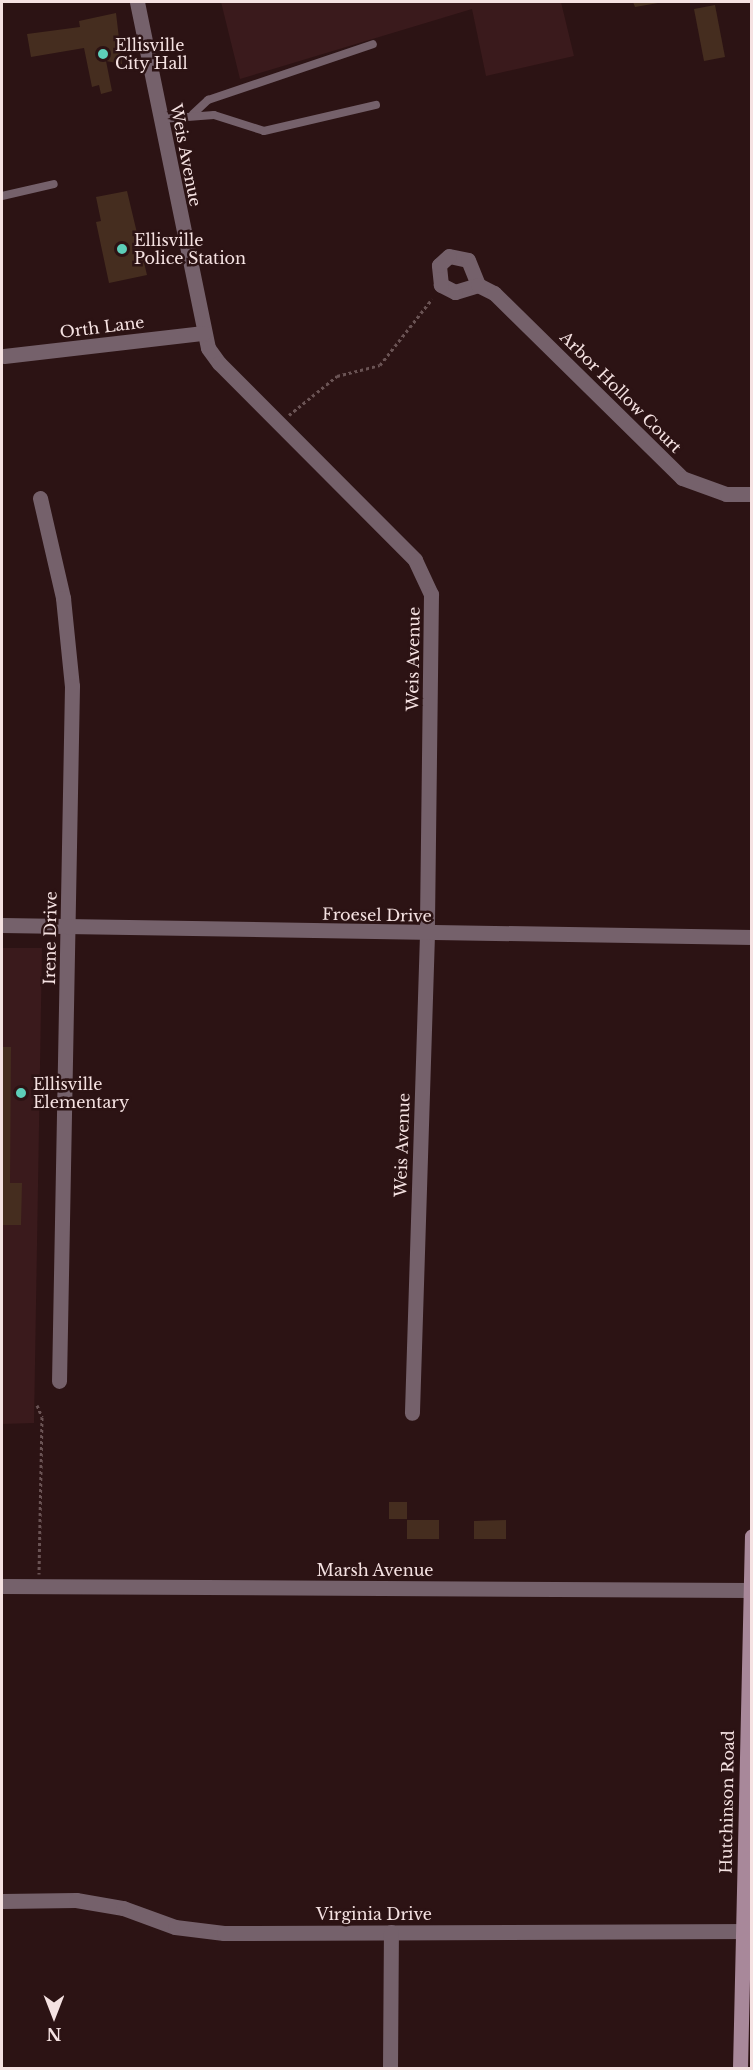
<!DOCTYPE html>
<style>
body{margin:0}
#map{position:relative;width:753px;height:2070px;overflow:hidden;background:#2c1314;font-family:"Libre Baskerville",serif}
div>[style]{position:absolute}
.built>*{inset:0;background:#3a1a1c}
.building>*{inset:0;background:#452d1f}
.path>*{height:3px;margin-top:-1.5px;transform-origin:0;background:repeating-linear-gradient(90deg,#6a5354 0 3px,transparent 0 6px)}
.lane>*{height:8px;margin:-4px;padding:0 4px;transform-origin:4px;border-radius:4px;background:#75616b}
.street>*{height:15px;margin:-7.5px;padding:0 7.5px;transform-origin:7.5px;border-radius:7.5px;background:#75616b}
.secondary>*{height:15px;margin:-7.5px;padding:0 7.5px;transform-origin:7.5px;border-radius:7.5px;background:#a8889a}
.dots>*{width:16px;height:16px;translate:-50% -50%;box-sizing:border-box;border:3px solid #2c1314;border-radius:50%}
span{translate:-50% -50%;white-space:nowrap;text-align:center;line-height:1.15;-webkit-text-stroke:5px #2c1314;paint-order:stroke}
.poi-label{font-size:16px;color:#f5e2e2}
.left{translate:0 -50%;text-align:left}
.street-label{font-size:16px;color:#f5e2e2}
.frame{position:absolute;inset:0;border:3px solid #f5e2e2;pointer-events:none}
.north{position:absolute;left:24px;top:1986px;width:60px;height:60px;-webkit-text-stroke:4px #2c1314;paint-order:stroke;rotate:180deg;font-size:16px;font-weight:700;line-height:24px;text-align:center;color:#f5e2e2}
.north::after{content:'';display:block;margin:auto;width:21px;height:27px;background:#f5e2e2;clip-path:polygon(50% 0,100% 100%,50% 72%,0 100%)}
</style>
<div id="map">
<div class="built">
<i style="clip-path:polygon(221px 2px,561px 2px,574px 56px,486px 76px,472px 9px,240px 79px)"></i>
<i style="clip-path:polygon(2px 948px,42px 948px,34px 1423px,2px 1424px)"></i>
</div>
<div class="building">
<i style="clip-path:polygon(633px 2px,658px 2px,658px 3px,635px 7px)"></i>
<i style="clip-path:polygon(715px 5px,725px 57px,704px 61px,694px 9px)"></i>
<i style="clip-path:polygon(116px 13px,122px 64px,106px 61px,112px 91px,101px 94px,99px 85px,92px 87px,84px 48px,31px 57px,27px 34px,80px 27px,79px 21px)"></i>
<i style="clip-path:polygon(127px 191px,147px 275px,109px 283px,96px 222px,101px 221px,96px 197px)"></i>
<i style="clip-path:polygon(2px 1047px,11px 1047px,10px 1183px,22px 1183px,21px 1225px,2px 1225px)"></i>
<i style="clip-path:polygon(389px 1502px,407px 1502px,407px 1519px,389px 1519px)"></i>
<i style="clip-path:polygon(407px 1520px,439px 1520px,439px 1539px,407px 1539px)"></i>
<i style="clip-path:polygon(506px 1520px,506px 1539px,474px 1539px,474px 1521px)"></i>
</div>
<div class="path">
<i style="left:289px;top:415px;width:62px;rotate:-39.1deg"></i>
<i style="left:337px;top:376px;width:44px;rotate:-14.3deg"></i>
<i style="left:380px;top:365px;width:84px;rotate:-51.8deg"></i>
<i style="left:37px;top:1405px;width:13px;rotate:67deg"></i>
<i style="left:42px;top:1417px;width:157px;rotate:91.1deg"></i>
</div>
<div class="lane">
<i style="left:193px;top:114px;width:21px;rotate:-43deg"></i>
<i style="left:208px;top:100px;width:174px;rotate:-18.7deg"></i>
<i style="left:161px;top:119px;width:53px;rotate:-4.3deg"></i>
<i style="left:214px;top:115px;width:52px;rotate:17.7deg"></i>
<i style="left:264px;top:131px;width:115px;rotate:-13.1deg"></i>
<i style="left:2px;top:196px;width:53px;rotate:-13deg"></i>
</div>
<div class="street">
<i style="left:137px;top:2px;width:353px;rotate:78.4deg"></i>
<i style="left:208px;top:348px;width:19px;rotate:54deg"></i>
<i style="left:219px;top:363px;width:278px;rotate:45.1deg"></i>
<i style="left:415px;top:560px;width:38px;rotate:65deg"></i>
<i style="left:431px;top:594px;width:340px;rotate:90.7deg"></i>
<i style="left:427px;top:934px;width:479px;rotate:91.8deg"></i>
<i style="left:449px;top:256px;width:19px;rotate:12deg"></i>
<i style="left:468px;top:260px;width:27px;rotate:68deg"></i>
<i style="left:478px;top:285px;width:24px;rotate:163deg"></i>
<i style="left:455px;top:292px;width:16px;rotate:-153deg"></i>
<i style="left:441px;top:285px;width:20px;rotate:-96deg"></i>
<i style="left:439px;top:265px;width:13px;rotate:-42deg"></i>
<i style="left:478px;top:285px;width:18px;rotate:27deg"></i>
<i style="left:494px;top:293px;width:264px;rotate:44.5deg"></i>
<i style="left:682px;top:478px;width:47px;rotate:20deg"></i>
<i style="left:726px;top:494px;width:26px"></i>
<i style="left:4px;top:356px;width:201px;rotate:-6.6deg"></i>
<i style="left:40px;top:498px;width:103px;rotate:77deg"></i>
<i style="left:63px;top:598px;width:88px;rotate:84.2deg"></i>
<i style="left:72px;top:686px;width:695px;rotate:91.07deg"></i>
<i style="left:2px;top:925px;width:750px;rotate:0.92deg"></i>
<i style="left:2px;top:1586px;width:747px;rotate:0.31deg"></i>
<i style="left:2px;top:1901px;width:74px;rotate:-0.8deg"></i>
<i style="left:76px;top:1900px;width:48px;rotate:9.7deg"></i>
<i style="left:123px;top:1908px;width:55px;rotate:20.1deg"></i>
<i style="left:175px;top:1927px;width:49px;rotate:7deg"></i>
<i style="left:224px;top:1933px;width:528px;rotate:-0.22deg"></i>
<i style="left:390px;top:2068px;width:136px;rotate:-89.6deg"></i>
</div>
<div class="secondary">
<i style="left:740px;top:2068px;width:532px;rotate:-88.71deg"></i>
</div>
<div class="dots">
<i style="left:103px;top:54px;background:#5dceb9"></i>
<i style="left:122px;top:249px;background:#5dceb9"></i>
<i style="left:21px;top:1093px;background:#5dceb9"></i>
</div>
<div class="poi-label">
<span class="left" style="left:115px;top:54px">Ellisville<br>City Hall</span>
<span class="left" style="left:134px;top:249px">Ellisville<br>Police Station</span>
<span class="left" style="left:33px;top:1093px">Ellisville<br>Elementary</span>
</div>
<div class="street-label">
<span style="left:186px;top:155px;rotate:79deg">Weis Avenue</span>
<span style="left:102px;top:327px;rotate:-7deg">Orth Lane</span>
<span style="left:621px;top:392px;rotate:45deg">Arbor Hollow Court</span>
<span style="left:413px;top:659px;rotate:-89deg">Weis Avenue</span>
<span style="left:377px;top:915px;rotate:1deg">Froesel Drive</span>
<span style="left:50px;top:938px;rotate:-89deg">Irene Drive</span>
<span style="left:402px;top:1145px;rotate:-88deg">Weis Avenue</span>
<span style="left:375px;top:1570px">Marsh Avenue</span>
<span style="left:727px;top:1802px;rotate:-89deg">Hutchinson Road</span>
<span style="left:374px;top:1914px">Virginia Drive</span>
</div>
<div class="frame"></div>
<div class="north">N</div>
</div>
